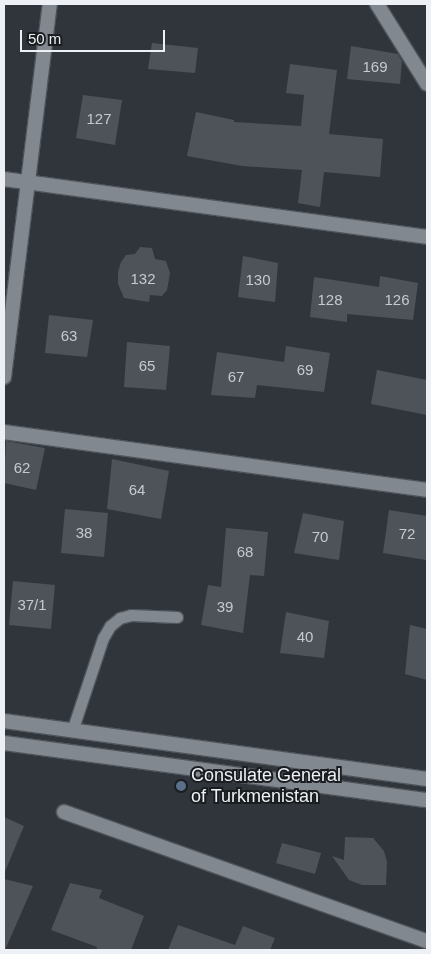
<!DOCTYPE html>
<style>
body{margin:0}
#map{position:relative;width:431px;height:954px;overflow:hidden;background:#30353c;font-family:Arial,sans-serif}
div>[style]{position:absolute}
.building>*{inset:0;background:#4e535a}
.roads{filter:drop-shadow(1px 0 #4f545a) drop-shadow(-1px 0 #4f545a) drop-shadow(0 1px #4f545a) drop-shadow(0 -1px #4f545a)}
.service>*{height:11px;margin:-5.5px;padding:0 5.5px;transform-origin:5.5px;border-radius:5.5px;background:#828890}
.minor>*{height:14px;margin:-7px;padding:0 7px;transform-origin:7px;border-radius:7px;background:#828890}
.tertiary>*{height:14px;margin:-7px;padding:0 7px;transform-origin:7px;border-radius:7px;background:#828890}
.dots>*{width:14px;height:14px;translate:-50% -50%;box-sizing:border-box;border:2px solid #1a1d20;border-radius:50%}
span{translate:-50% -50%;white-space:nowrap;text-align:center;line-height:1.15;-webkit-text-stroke:4px #1a1d20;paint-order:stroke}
.number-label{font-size:15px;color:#c5cace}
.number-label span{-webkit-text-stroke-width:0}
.poi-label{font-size:18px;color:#edf1f5}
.left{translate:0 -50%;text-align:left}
.frame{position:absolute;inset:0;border:5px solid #edf1f5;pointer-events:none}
.scale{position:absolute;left:20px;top:30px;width:145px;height:22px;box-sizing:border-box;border:2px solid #edf1f5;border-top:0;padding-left:6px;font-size:15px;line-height:18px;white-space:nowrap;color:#edf1f5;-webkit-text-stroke:4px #1a1d20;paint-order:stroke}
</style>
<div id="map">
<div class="building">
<i style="clip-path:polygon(152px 43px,198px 48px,195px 73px,148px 69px)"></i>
<i style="clip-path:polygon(351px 46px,398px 54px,402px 61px,400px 84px,347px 79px)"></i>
<i style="clip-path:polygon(290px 64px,337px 70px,329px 134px,383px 139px,380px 177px,324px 172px,320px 207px,298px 203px,302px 170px,242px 166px,187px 156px,196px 112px,234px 120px,234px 122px,301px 126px,304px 95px,286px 93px)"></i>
<i style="clip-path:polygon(83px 95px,122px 100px,115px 145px,76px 138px)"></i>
<i style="clip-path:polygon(140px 247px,152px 248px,155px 259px,166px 261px,170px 273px,167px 290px,162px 296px,150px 295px,149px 302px,124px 298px,118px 284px,118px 272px,121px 262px,126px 255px,135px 254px)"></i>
<i style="clip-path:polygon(243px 256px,278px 263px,275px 302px,238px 297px)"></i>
<i style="clip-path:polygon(380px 276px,418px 283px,413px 320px,347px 314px,347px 322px,310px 317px,314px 277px,379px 287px)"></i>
<i style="clip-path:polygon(49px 315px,93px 320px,87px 357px,45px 353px)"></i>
<i style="clip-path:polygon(127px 342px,170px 346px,166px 390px,124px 387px)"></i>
<i style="clip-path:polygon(286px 346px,330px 353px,324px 392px,257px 385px,255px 398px,211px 395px,217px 352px,284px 362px)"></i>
<i style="clip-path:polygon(377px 370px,427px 380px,427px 415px,371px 404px)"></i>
<i style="clip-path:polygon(6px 441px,45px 448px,36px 490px,4px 483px)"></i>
<i style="clip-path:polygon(112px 459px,169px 471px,161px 519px,107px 509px)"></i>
<i style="clip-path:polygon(65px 509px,108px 513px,104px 557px,61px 553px)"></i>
<i style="clip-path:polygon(389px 510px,427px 516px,426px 560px,383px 553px)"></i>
<i style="clip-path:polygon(303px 513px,344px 521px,339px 560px,294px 553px)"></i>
<i style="clip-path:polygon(226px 528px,268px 532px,264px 576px,250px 575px,243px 633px,201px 625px,208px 585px,221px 587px)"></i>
<i style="clip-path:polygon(13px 581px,55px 585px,51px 629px,9px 625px)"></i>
<i style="clip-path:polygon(286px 612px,329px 621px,324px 658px,280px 653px)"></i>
<i style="clip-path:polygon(410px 625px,427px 629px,427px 680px,405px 674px)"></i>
<i style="clip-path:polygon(4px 817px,24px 826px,4px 874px)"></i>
<i style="clip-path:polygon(345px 837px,373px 838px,384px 851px,387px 862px,386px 885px,362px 885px,349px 880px,332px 856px,344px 860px)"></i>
<i style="clip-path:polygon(282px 843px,321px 853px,315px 874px,276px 863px)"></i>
<i style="clip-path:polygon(4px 879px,33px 886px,5px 950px,4px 950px)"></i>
<i style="clip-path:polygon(70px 883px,102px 890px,99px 898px,144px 916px,131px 950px,96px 950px,97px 947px,51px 930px)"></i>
<i style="clip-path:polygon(178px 925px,235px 945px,243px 926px,275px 938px,270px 950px,168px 950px)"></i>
</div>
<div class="roads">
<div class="service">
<i style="left:72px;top:731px;width:98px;rotate:-71.6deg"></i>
<i style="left:103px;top:638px;width:14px;rotate:-60deg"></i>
<i style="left:110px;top:626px;width:13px;rotate:-39deg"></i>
<i style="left:120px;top:618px;width:11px;rotate:-15deg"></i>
<i style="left:131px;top:615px;width:46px;rotate:2.5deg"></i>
</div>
<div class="minor">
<i style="left:377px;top:4px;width:94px;rotate:58deg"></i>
<i style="left:4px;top:179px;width:427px;rotate:7.8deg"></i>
<i style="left:4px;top:377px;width:376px;rotate:-83deg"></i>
<i style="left:4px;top:432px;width:427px;rotate:7.8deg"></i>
<i style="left:64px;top:812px;width:385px;rotate:19.6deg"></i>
</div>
<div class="tertiary">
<i style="left:4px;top:721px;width:427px;rotate:7.8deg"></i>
<i style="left:4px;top:743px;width:427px;rotate:7.7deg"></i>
</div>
</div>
<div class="dots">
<i style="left:181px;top:786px;background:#5c6f8a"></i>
</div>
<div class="number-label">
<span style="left:375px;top:67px">169</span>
<span style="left:99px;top:119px">127</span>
<span style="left:143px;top:279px">132</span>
<span style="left:258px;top:280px">130</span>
<span style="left:330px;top:300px">128</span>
<span style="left:397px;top:300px">126</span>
<span style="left:69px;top:336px">63</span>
<span style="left:147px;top:366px">65</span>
<span style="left:305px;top:370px">69</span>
<span style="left:236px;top:377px">67</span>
<span style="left:22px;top:468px">62</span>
<span style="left:137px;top:490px">64</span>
<span style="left:84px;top:533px">38</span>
<span style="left:407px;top:534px">72</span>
<span style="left:320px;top:537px">70</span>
<span style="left:245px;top:552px">68</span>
<span style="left:32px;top:605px">37/1</span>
<span style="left:225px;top:607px">39</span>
<span style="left:305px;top:637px">40</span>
</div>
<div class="poi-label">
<span class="left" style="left:191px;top:786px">Consulate General<br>of Turkmenistan</span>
</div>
<div class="frame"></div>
<div class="scale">50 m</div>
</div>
